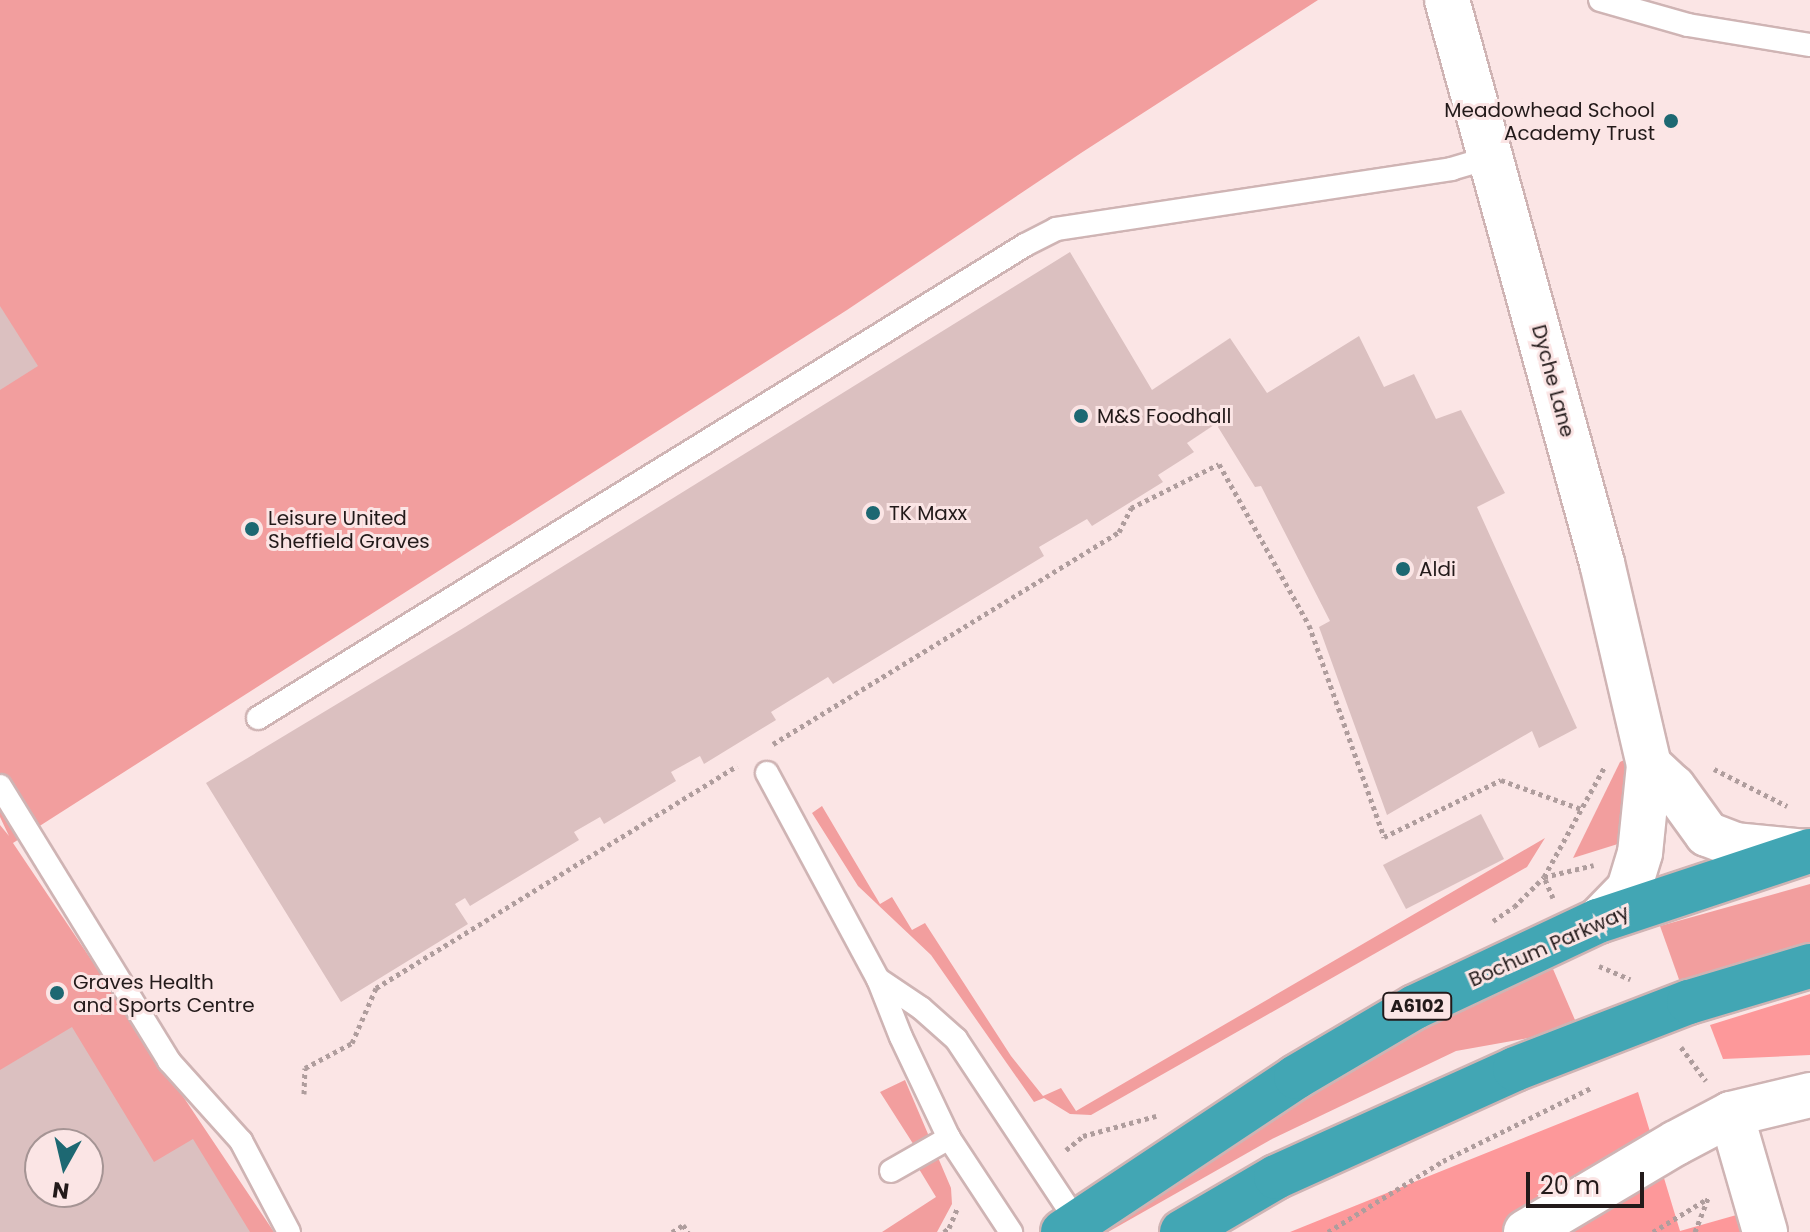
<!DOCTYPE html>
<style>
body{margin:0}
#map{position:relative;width:1810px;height:1232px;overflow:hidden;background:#fbe5e5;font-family:Poppins,sans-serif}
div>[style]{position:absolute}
.green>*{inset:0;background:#f29e9e}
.forest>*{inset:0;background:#fd989a}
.building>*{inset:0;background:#dbc0c0}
.path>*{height:5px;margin-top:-2.5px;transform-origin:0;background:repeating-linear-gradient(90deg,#af9d9d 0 4px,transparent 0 8px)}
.roads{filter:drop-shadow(2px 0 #cfb4b4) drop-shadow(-2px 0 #cfb4b4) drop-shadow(0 2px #cfb4b4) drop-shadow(0 -2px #cfb4b4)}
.lane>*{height:22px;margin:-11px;padding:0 11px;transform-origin:11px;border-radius:11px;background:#fff}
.street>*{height:44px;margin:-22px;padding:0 22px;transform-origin:22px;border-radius:22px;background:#fff}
.secondary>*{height:44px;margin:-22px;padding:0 22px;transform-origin:22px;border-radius:22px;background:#fff}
.highway>*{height:44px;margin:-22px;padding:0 22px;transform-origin:22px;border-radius:22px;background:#42a6b4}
.dots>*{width:22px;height:22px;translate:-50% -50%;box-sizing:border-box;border:4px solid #fbe5e5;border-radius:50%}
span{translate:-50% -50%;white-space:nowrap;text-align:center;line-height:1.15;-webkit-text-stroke:6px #fbe5e5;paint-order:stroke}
.shield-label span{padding:2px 6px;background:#fbe5e5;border:2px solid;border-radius:6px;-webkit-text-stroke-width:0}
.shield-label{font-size:18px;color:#231a1a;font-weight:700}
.poi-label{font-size:20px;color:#231a1a}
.right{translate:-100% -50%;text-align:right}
.left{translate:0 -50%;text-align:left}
.street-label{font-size:20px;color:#231a1a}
.north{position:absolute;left:24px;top:1128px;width:80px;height:80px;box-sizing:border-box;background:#fbe5e5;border:2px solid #a59494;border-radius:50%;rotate:188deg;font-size:22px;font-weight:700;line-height:32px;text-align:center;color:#231a1a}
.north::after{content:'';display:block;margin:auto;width:28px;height:36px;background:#1d6872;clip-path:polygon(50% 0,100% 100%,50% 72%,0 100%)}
.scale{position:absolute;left:1526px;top:1172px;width:118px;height:36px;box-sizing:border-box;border:4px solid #231a1a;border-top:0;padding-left:10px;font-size:24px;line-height:28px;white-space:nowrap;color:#231a1a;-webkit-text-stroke:6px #fbe5e5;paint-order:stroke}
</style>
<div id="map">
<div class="green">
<i style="clip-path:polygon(evenodd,0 0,1318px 0,1081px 153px,847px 310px,13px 843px,274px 1232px,0 1232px,0 825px,9px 836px,0 817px,0 0,40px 1144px,88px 1144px,88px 1192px,40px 1192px,40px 1144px)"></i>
<i style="clip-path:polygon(1626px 759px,1621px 843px,1573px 858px,1620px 762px)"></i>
<i style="clip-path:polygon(822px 806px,880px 904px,892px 897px,912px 930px,925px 923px,1011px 1056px,1043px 1096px,1061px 1088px,1076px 1111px,1545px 838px,1527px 867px,1091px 1115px,1070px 1114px,1044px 1098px,1034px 1102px,931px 955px,858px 886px,812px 813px)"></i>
<i style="clip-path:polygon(1810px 884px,1810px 951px,1681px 985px,1660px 926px)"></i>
<i style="clip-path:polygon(1553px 969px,1575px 1020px,1534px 1037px,1456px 1051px,1272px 1139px,1108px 1232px,1089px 1232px,1305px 1095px,1452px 1011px)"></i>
<i style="clip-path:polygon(905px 1080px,951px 1188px,952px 1204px,937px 1232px,882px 1232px,936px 1197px,919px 1169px,926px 1164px,880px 1092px)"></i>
</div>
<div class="forest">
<i style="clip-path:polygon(1810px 994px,1810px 1055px,1723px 1059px,1710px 1025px)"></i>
<i style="clip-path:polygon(1638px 1092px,1680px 1231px,1747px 1212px,1751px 1232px,1290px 1232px)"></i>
</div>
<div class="building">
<i style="clip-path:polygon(1070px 252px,1152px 390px,1230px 338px,1267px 393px,1359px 336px,1384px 387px,1414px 374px,1436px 419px,1461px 410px,1505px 493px,1477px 507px,1577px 728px,1539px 748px,1532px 731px,1387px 815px,1319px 627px,1330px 621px,1261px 486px,1255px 487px,1218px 427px,1223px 419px,1187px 443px,1194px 452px,1158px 475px,1163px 482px,1092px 526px,1087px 519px,1039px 547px,1044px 556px,833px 684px,828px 677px,771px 712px,776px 720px,704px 764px,700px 756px,671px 772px,676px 781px,604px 824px,600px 817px,574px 832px,579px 840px,470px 906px,465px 898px,455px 904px,468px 924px,341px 1002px,206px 783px,465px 627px)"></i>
<i style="clip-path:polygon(0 306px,38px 366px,0 390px)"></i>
<i style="clip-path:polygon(1481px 814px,1504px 859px,1406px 909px,1383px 865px)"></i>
<i style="clip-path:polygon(evenodd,72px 1027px,154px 1162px,193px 1139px,250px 1232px,0 1232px,0 1070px,72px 1027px,40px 1144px,88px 1144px,88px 1192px,40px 1192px,40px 1144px)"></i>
</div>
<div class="path">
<i style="left:773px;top:744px;width:406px;rotate:-31.5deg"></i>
<i style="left:1119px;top:532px;width:27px;rotate:-63deg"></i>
<i style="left:1131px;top:508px;width:98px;rotate:-26.6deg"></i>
<i style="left:1219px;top:464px;width:184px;rotate:60.8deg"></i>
<i style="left:1309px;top:625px;width:225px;rotate:70.5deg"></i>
<i style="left:1384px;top:837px;width:130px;rotate:-26deg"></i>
<i style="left:1501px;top:780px;width:85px;rotate:19.9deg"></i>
<i style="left:1714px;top:769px;width:82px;rotate:26.9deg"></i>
<i style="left:1553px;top:898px;width:23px;rotate:-113deg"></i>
<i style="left:1544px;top:877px;width:51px;rotate:-13.5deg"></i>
<i style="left:1493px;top:921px;width:25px;rotate:-34deg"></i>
<i style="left:1514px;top:907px;width:42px;rotate:-45deg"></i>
<i style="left:1544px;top:877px;width:127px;rotate:-61.2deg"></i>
<i style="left:1599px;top:966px;width:34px;rotate:23deg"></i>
<i style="left:1681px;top:1047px;width:42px;rotate:53.7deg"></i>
<i style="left:304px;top:1094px;width:26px;rotate:-88deg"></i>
<i style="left:305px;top:1068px;width:53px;rotate:-28deg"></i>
<i style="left:352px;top:1043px;width:60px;rotate:-66.4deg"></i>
<i style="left:376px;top:988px;width:424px;rotate:-31.6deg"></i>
<i style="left:1066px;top:1150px;width:22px;rotate:-39deg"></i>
<i style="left:1083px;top:1136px;width:76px;rotate:-15.3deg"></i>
<i style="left:672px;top:1232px;width:13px;rotate:-32deg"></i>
<i style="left:683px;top:1225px;width:9px;rotate:54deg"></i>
<i style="left:944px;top:1232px;width:6px;rotate:-39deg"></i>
<i style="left:949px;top:1228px;width:21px;rotate:-67deg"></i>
<i style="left:1328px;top:1232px;width:135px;rotate:-31.7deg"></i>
<i style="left:1443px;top:1161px;width:165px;rotate:-26.3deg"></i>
<i style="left:1653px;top:1232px;width:63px;rotate:-31.4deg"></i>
<i style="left:1695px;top:1232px;width:39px;rotate:-69deg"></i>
</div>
<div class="roads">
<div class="lane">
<i style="left:1600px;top:0;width:91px;rotate:15.9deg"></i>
<i style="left:1688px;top:25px;width:124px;rotate:9.3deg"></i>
<i style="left:258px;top:718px;width:901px;rotate:-31.66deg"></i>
<i style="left:1025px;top:245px;width:35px;rotate:-27deg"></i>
<i style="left:1056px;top:229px;width:400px;rotate:-8.6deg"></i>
<i style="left:1451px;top:169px;width:43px;rotate:-16.3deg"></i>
<i style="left:767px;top:773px;width:234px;rotate:61.7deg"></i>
<i style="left:878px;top:979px;width:62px;rotate:68.4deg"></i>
<i style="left:901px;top:1037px;width:112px;rotate:64.6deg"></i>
<i style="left:949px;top:1138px;width:113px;rotate:56.6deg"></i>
<i style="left:0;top:786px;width:323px;rotate:58.4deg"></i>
<i style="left:169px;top:1061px;width:108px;rotate:48deg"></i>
<i style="left:241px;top:1141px;width:103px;rotate:62.2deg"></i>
<i style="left:878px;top:979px;width:52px;rotate:34deg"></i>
<i style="left:921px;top:1008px;width:47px;rotate:41.5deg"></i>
<i style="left:956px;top:1039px;width:221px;rotate:56.5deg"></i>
<i style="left:1078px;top:1223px;width:8px;rotate:90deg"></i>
<i style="left:891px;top:1171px;width:67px;rotate:-29.6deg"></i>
</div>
<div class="street">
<i style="left:1731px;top:1114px;width:123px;rotate:73.9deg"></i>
<i style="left:1526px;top:1232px;width:174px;rotate:-30.7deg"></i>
<i style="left:1676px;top:1143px;width:62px;rotate:-27.8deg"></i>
<i style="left:1731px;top:1114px;width:81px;rotate:-13.5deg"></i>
</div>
<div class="secondary">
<i style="left:1447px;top:0;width:584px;rotate:74.61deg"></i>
<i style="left:1602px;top:563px;width:207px;rotate:76.9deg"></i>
<i style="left:1649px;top:765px;width:88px;rotate:95.8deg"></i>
<i style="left:1640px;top:853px;width:38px;rotate:107deg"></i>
<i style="left:1629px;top:889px;width:45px;rotate:134.1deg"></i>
<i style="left:1649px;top:765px;width:33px;rotate:43deg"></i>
<i style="left:1673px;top:787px;width:58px;rotate:54.1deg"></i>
<i style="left:1707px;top:834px;width:30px;rotate:21deg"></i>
<i style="left:1735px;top:845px;width:72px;rotate:5.6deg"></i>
</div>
<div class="highway">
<i style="left:1063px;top:1232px;width:280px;rotate:-33.6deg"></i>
<i style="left:1296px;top:1077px;width:138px;rotate:-30.5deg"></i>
<i style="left:1415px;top:1007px;width:202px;rotate:-25.2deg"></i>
<i style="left:1598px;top:921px;width:223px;rotate:-18.3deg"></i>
<i style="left:1182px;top:1232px;width:109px;rotate:-30.3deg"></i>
<i style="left:1276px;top:1177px;width:262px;rotate:-24.3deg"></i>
<i style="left:1515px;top:1069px;width:186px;rotate:-21.1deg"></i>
<i style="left:1689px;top:1002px;width:126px;rotate:-16.6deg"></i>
</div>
</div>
<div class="dots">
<i style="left:1671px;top:121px;background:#1d6872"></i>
<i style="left:1081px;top:416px;background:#1d6872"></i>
<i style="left:873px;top:513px;background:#1d6872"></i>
<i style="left:252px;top:529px;background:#1d6872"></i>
<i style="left:1403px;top:569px;background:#1d6872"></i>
<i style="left:57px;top:993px;background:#1d6872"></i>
</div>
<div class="shield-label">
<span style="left:1417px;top:1006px">A6102</span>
</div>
<div class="poi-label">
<span class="right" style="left:1655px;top:122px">Meadowhead School<br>Academy Trust</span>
<span class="left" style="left:1097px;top:416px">M&amp;S Foodhall</span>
<span class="left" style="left:889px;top:513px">TK Maxx</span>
<span class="left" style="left:268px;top:530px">Leisure United<br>Sheffield Graves</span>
<span class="left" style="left:1419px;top:569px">Aldi</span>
<span class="left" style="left:73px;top:994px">Graves Health<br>and Sports Centre</span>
</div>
<div class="street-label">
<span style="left:1553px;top:381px;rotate:75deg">Dyche Lane</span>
<span style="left:1549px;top:946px;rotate:-24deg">Bochum Parkway</span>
</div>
<div class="north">N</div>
<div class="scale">20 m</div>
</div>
